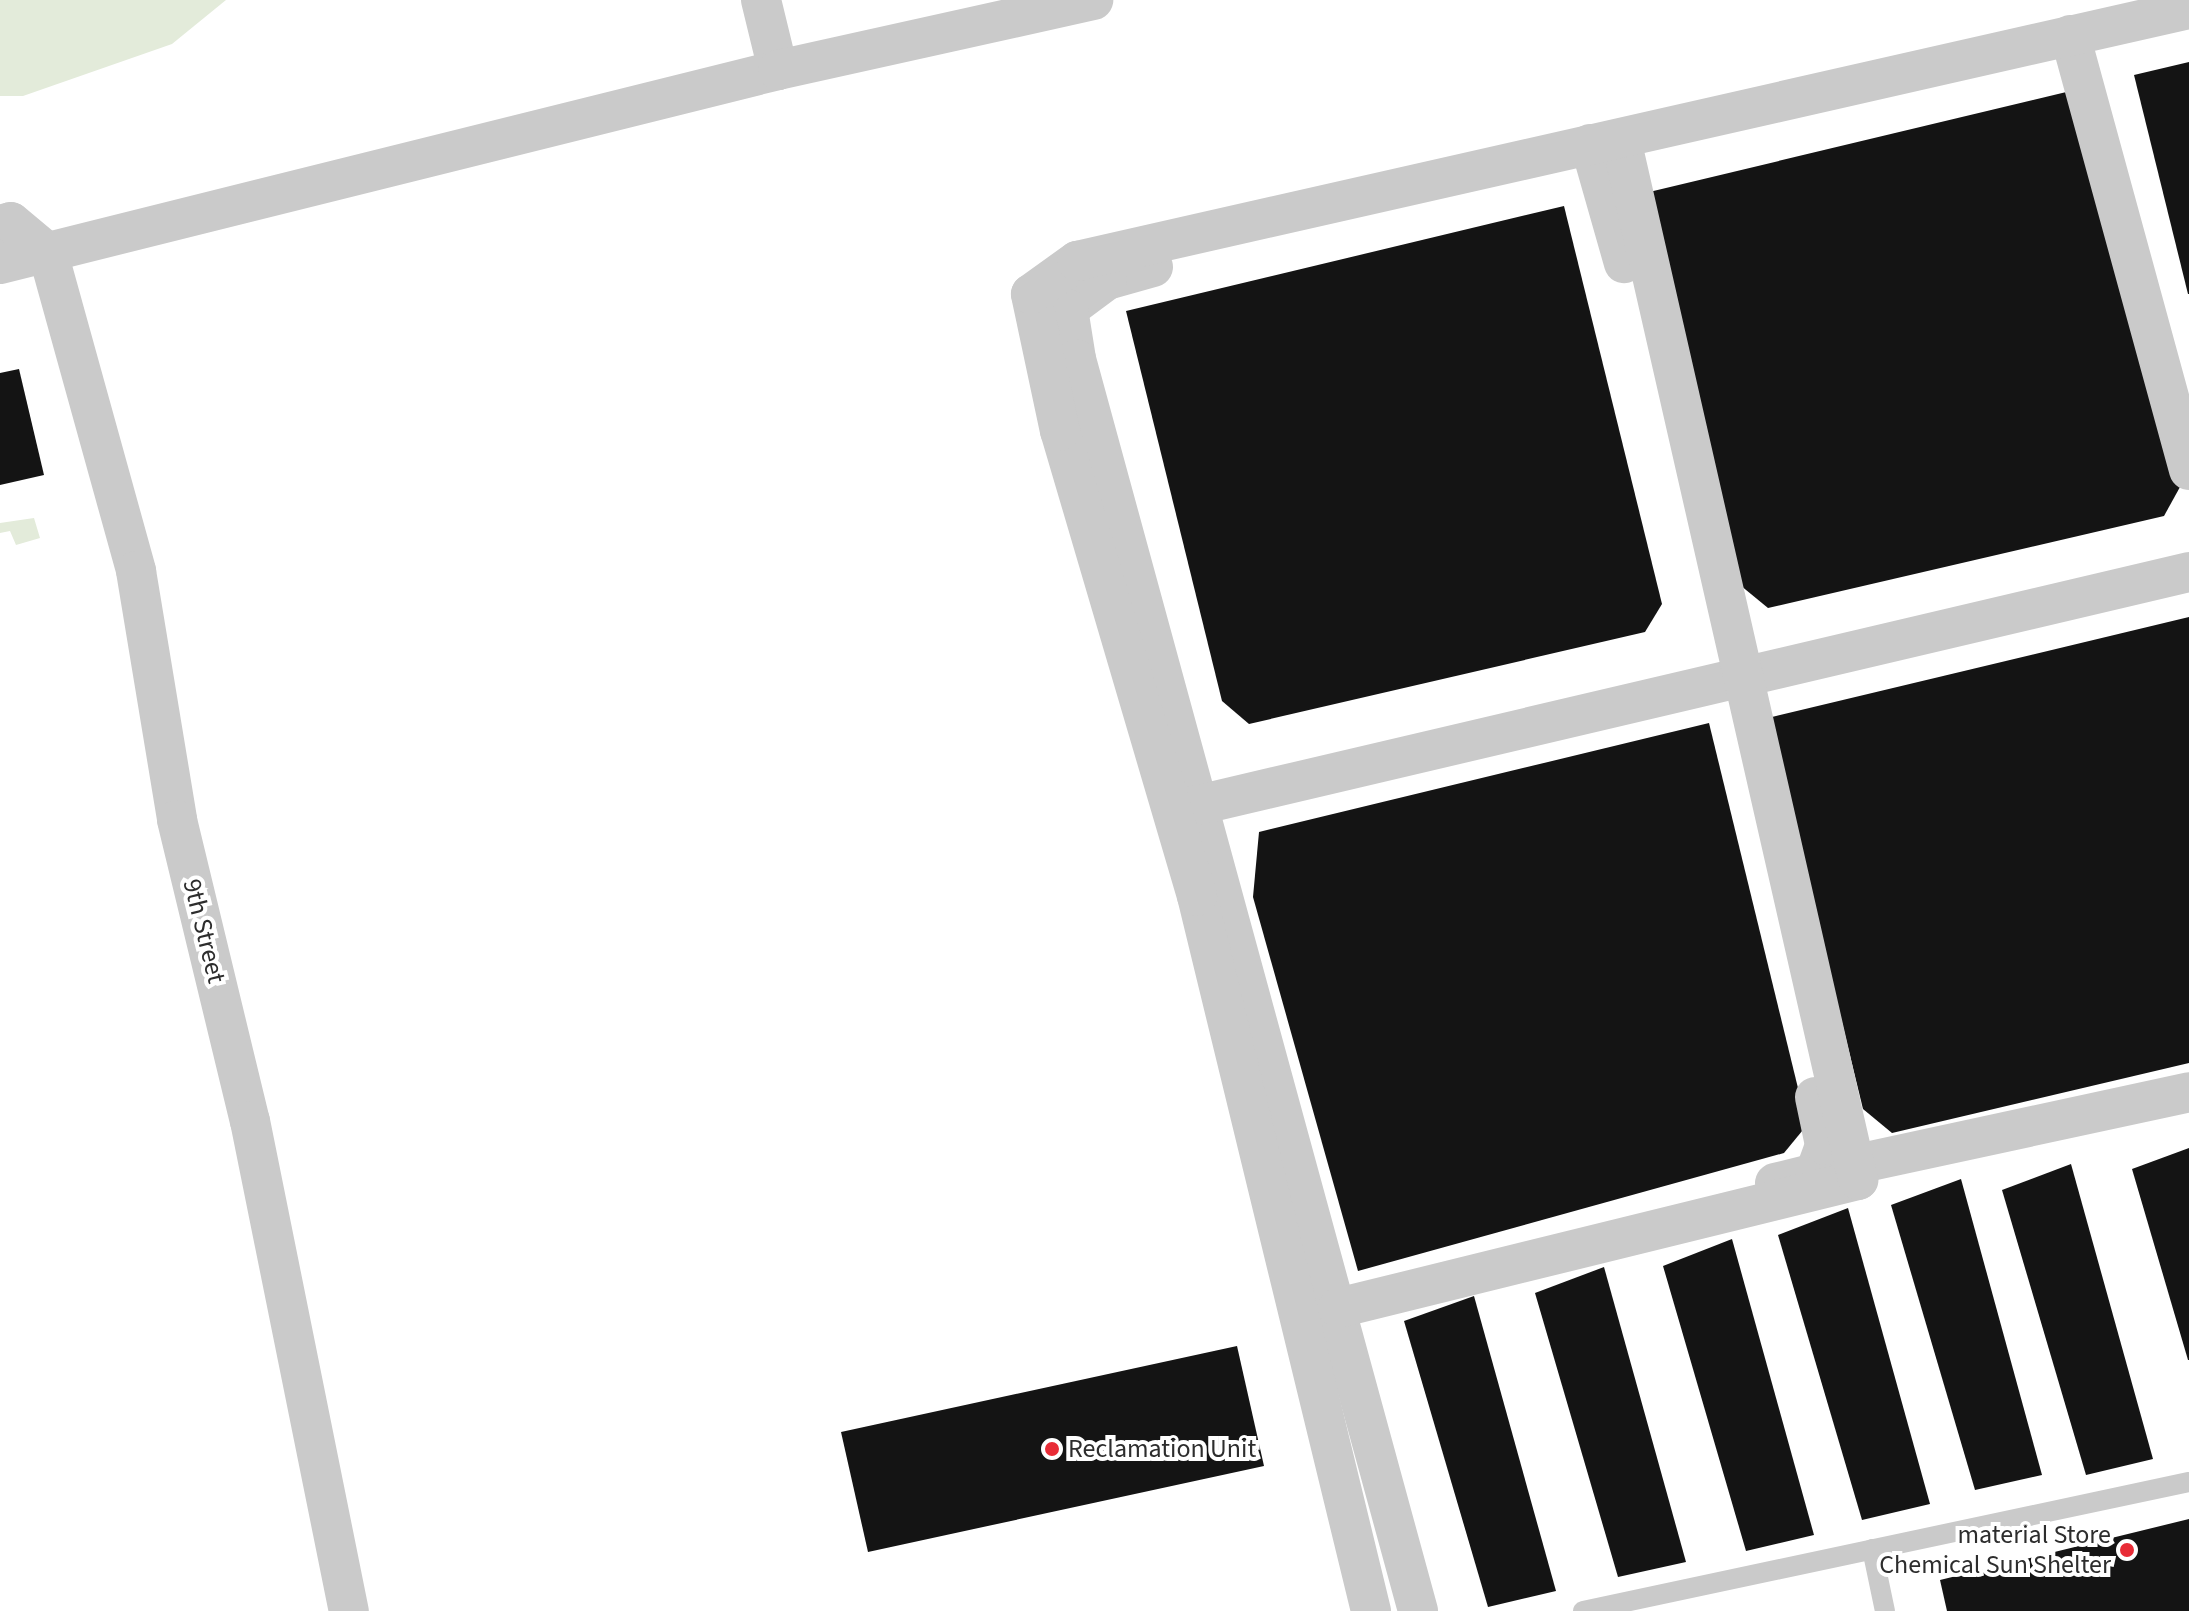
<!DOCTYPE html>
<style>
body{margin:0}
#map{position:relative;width:2189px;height:1611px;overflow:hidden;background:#fff;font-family:"Source Sans 3",sans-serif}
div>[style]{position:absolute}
.green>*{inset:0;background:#e3ebda}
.building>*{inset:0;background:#141414}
.lane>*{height:20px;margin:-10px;padding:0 10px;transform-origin:10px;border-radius:10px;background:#cacaca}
.street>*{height:40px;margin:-20px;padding:0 20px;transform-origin:20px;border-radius:20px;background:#cacaca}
.dots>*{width:22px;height:22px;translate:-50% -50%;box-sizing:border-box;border:4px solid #fff;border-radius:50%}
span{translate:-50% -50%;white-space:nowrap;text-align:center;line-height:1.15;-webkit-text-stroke:8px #fff;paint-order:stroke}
.street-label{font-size:26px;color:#2d2d2d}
.poi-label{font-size:26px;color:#2d2d2d}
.left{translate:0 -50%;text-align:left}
.right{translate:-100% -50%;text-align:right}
</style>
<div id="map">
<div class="green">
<i style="clip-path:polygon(0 0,226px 0,172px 44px,23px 96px,0 96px)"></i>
<i style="clip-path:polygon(34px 518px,40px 538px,16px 545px,10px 531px,0 533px,0 523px)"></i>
</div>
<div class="building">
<i style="clip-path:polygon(2189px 62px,2189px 294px,2188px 294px,2134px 75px)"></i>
<i style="clip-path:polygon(2083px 88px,2180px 487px,2164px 516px,1768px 608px,1740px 585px,1645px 193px)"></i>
<i style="clip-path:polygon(1564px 206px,1662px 604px,1645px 632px,1249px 724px,1222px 701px,1126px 311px)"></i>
<i style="clip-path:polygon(19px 369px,44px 475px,0 485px,0 373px)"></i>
<i style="clip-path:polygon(2189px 617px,2189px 1063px,1892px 1133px,1863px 1109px,1768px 718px)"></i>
<i style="clip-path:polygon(1709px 723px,1807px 1125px,1784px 1153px,1358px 1271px,1253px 897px,1259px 832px)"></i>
<i style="clip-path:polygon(2189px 1148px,2189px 1360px,2188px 1360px,2132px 1169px)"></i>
<i style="clip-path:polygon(2071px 1164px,2153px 1459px,2086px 1475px,2002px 1190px)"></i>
<i style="clip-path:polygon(1961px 1179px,2042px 1475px,1975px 1490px,1891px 1205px)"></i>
<i style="clip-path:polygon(1848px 1208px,1930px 1504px,1862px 1520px,1778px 1235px)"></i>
<i style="clip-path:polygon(1732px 1239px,1814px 1535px,1746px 1551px,1663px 1266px)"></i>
<i style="clip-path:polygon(1604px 1267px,1686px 1562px,1618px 1577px,1535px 1293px)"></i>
<i style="clip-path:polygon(1474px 1296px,1556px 1591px,1488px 1607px,1404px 1321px)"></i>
<i style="clip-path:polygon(1237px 1346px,1264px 1466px,868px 1552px,841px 1432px)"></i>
<i style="clip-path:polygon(2189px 1519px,2189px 1611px,1947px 1611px,1940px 1580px)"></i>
</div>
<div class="lane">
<i style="left:1872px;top:1549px;width:63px;rotate:78.2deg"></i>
<i style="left:1583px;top:1611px;width:620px;rotate:-12.02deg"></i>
</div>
<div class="street">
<i style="left:761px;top:0;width:72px;rotate:76.3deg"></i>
<i style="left:2070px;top:35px;width:451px;rotate:74.7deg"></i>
<i style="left:1590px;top:144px;width:124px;rotate:74.1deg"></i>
<i style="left:0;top:225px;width:11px;rotate:-15deg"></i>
<i style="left:11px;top:222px;width:48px;rotate:40deg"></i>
<i style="left:48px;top:253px;width:330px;rotate:74.5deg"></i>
<i style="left:136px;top:571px;width:252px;rotate:80.6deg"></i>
<i style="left:177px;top:820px;width:310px;rotate:76.4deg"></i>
<i style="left:250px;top:1121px;width:500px;rotate:78.6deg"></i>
<i style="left:0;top:264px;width:802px;rotate:-14deg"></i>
<i style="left:778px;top:70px;width:323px;rotate:-12.5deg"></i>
<i style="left:1153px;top:267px;width:48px;rotate:164.2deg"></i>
<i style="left:1107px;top:280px;width:49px;rotate:143.4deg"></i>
<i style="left:1068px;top:309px;width:51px;rotate:80.9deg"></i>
<i style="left:1076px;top:359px;width:1298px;rotate:74.72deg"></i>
<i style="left:1177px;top:810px;width:1040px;rotate:-13.23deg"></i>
<i style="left:1829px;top:1170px;width:368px;rotate:-12.2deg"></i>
<i style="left:1775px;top:1183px;width:41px;rotate:-14deg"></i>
<i style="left:1815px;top:1173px;width:30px;rotate:-70deg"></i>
<i style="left:1825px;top:1145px;width:49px;rotate:-101.8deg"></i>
<i style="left:1338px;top:1308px;width:536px;rotate:-13.83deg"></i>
<i style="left:1858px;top:1180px;width:1049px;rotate:-102.83deg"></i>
<i style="left:1371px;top:1611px;width:736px;rotate:-103.68deg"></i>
<i style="left:1197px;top:896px;width:485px;rotate:-106.4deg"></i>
<i style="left:1060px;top:431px;width:140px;rotate:-102deg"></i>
<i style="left:1031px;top:294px;width:57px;rotate:-35.7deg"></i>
<i style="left:1077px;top:261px;width:1140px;rotate:-12.77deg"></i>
</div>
<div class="dots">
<i style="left:1052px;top:1449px;background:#e82c37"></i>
<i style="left:2127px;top:1550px;background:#e82c37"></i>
</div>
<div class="street-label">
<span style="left:204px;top:931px;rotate:76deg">9th Street</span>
</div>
<div class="poi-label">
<span class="left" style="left:1068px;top:1449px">Reclamation Unit</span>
<span class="right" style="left:2111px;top:1550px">material Store<br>Chemical Sun Shelter</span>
</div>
</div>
